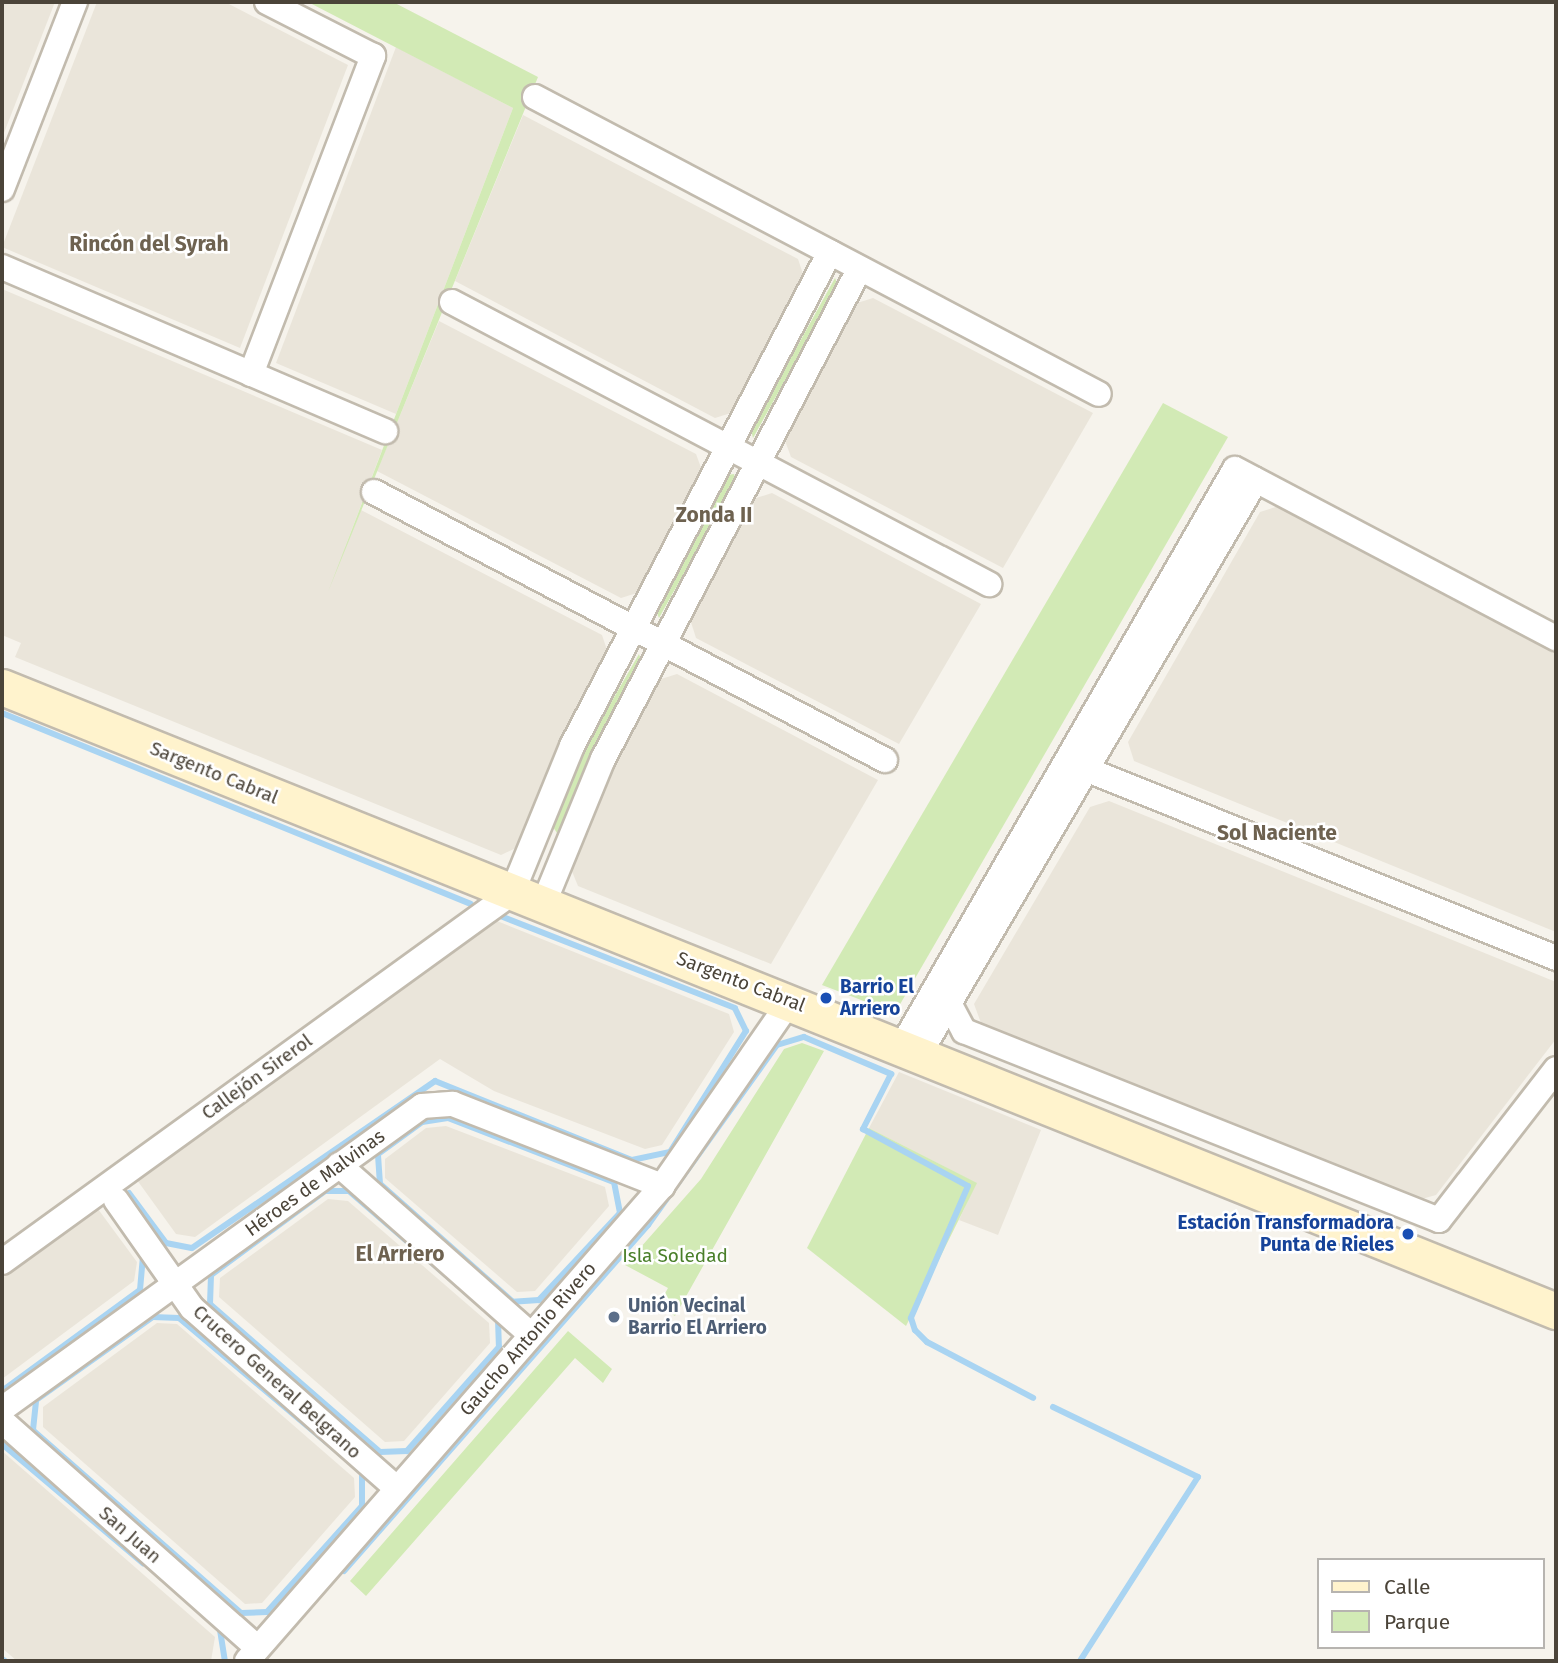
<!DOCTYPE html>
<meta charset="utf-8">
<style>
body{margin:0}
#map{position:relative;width:1558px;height:1663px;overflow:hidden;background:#f6f3ec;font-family:"Fira Sans",sans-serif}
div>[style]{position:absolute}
.residential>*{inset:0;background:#eae5da}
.green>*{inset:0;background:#d2eab5}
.stream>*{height:6px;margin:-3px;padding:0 3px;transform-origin:3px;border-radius:3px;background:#a9d4f2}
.roads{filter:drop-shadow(2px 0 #c2bbae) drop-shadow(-2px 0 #c2bbae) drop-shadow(0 2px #c2bbae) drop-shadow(0 -2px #c2bbae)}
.street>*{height:24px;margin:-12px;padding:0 12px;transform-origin:12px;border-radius:12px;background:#fff}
.secondary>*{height:35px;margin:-17.5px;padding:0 17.5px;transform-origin:17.5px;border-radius:17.5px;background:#fff3cd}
.dots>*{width:19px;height:19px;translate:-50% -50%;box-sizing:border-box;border:4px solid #fff;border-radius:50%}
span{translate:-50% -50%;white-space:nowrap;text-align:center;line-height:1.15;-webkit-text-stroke:5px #fff;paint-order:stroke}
.street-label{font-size:19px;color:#4b4439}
.transit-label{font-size:19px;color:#164399;font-weight:700}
.left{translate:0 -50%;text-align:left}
.right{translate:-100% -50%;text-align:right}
.park-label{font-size:19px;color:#4a7f2a}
.service-label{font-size:19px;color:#4e5e75;font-weight:700}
.neighbourhood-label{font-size:21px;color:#6e6250;font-weight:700}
.frame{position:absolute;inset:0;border:4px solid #4b4439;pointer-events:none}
.legend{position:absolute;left:1317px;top:1558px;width:228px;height:91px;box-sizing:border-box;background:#fff;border:2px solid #b7b4b0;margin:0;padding:9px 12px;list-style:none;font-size:21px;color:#4b4439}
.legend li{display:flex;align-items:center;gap:14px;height:35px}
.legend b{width:35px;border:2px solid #b7b4b0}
</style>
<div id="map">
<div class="residential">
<i style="clip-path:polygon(2px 2px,55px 2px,2px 138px)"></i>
<i style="clip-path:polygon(97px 2px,225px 2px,348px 65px,240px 348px,2px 247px)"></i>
<i style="clip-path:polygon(396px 47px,513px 108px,396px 414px,276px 363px)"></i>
<i style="clip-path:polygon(523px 115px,798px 259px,804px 277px,734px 412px,715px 418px,455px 281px)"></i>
<i style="clip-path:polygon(2px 289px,382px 450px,344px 550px,361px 510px,602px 635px,608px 653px,560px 742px,518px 847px,501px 855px,15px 657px,21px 643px,2px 635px)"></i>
<i style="clip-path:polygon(873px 298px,1093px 413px,1003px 568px,791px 457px,784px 438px,854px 304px)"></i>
<i style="clip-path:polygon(439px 321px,696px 454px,703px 473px,640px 592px,621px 598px,377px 471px)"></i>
<i style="clip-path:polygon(772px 493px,981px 604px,899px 744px,696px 638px,690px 619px,753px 499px)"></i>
<i style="clip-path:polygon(1279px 506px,1556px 653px,1556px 932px,1134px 761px,1128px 742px,1260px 512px)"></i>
<i style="clip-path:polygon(677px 674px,878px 780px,771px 964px,578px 886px,571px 869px,614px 763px,658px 680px)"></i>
<i style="clip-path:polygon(1109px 801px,1556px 982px,1556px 1039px,1436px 1195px,1418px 1200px,981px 1023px,974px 1004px,1090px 807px)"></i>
<i style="clip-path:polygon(497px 921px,729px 1014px,734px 1032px,662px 1145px,645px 1149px,494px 1091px,440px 1059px,195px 1237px,176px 1234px,137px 1180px)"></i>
<i style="clip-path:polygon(899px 1072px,1041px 1130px,998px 1235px,959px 1220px,976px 1183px,869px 1128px)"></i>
<i style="clip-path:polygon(446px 1126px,605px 1187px,609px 1206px,535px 1291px,517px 1292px,385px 1178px,385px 1159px,426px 1128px)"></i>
<i style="clip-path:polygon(328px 1199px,348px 1201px,489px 1323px,490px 1343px,404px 1441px,385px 1442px,219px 1297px,220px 1278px)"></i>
<i style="clip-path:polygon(98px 1209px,137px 1262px,134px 1281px,2px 1379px,2px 1278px)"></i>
<i style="clip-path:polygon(157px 1323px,177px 1324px,354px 1478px,355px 1497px,262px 1603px,245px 1604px,43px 1427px,43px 1407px)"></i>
<i style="clip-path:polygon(2px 1451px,215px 1637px,211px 1661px,17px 1661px,2px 1648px)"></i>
</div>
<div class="green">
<i style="clip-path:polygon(308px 2px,393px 2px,538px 77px,328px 592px,513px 108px)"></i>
<i style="clip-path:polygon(835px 278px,838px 285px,753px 438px,751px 430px)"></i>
<i style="clip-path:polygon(1163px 403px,1228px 437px,895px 1013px,822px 985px)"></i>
<i style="clip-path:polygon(734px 474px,736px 480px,659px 618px,656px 611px,727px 475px)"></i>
<i style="clip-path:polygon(639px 654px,641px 660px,557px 833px,553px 827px,583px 751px)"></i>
<i style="clip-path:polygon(802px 1043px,824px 1051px,675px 1316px,658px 1306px,668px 1288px,625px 1265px,701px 1179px,784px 1049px)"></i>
<i style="clip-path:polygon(869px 1128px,977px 1183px,906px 1326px,807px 1248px)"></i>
<i style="clip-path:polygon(568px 1331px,612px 1369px,603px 1383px,575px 1358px,366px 1596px,350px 1581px)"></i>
</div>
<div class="stream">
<i style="left:2px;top:713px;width:506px;rotate:22.16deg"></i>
<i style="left:448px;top:1118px;width:178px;rotate:21.1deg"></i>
<i style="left:614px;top:1182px;width:32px;rotate:79deg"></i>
<i style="left:620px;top:1213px;width:119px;rotate:133deg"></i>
<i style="left:539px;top:1300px;width:26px;rotate:176deg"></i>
<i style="left:513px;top:1302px;width:178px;rotate:-138.4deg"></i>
<i style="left:380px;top:1184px;width:30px;rotate:-94deg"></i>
<i style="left:378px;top:1154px;width:54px;rotate:-36deg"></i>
<i style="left:422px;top:1122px;width:26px;rotate:-9deg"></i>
<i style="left:325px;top:1191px;width:24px"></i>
<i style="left:349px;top:1191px;width:197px;rotate:40.9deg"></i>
<i style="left:498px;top:1320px;width:27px;rotate:88deg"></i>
<i style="left:499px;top:1347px;width:139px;rotate:131.5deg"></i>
<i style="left:407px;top:1451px;width:27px;rotate:178deg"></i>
<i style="left:380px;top:1452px;width:225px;rotate:-139deg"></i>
<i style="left:210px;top:1304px;width:29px;rotate:-88deg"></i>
<i style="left:211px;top:1275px;width:142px;rotate:-36.4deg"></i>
<i style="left:129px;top:1193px;width:62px;rotate:53.5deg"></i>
<i style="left:166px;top:1243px;width:26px;rotate:11deg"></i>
<i style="left:192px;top:1248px;width:295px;rotate:-34.5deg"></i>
<i style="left:435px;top:1081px;width:212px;rotate:21.9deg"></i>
<i style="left:632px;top:1160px;width:39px;rotate:-12deg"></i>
<i style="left:670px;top:1152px;width:143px;rotate:-57.9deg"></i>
<i style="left:746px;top:1031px;width:25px;rotate:-116deg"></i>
<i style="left:735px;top:1008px;width:252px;rotate:-158.6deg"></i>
<i style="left:153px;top:1317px;width:26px;rotate:2deg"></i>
<i style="left:179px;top:1318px;width:239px;rotate:40.1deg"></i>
<i style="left:362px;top:1472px;width:34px;rotate:90deg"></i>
<i style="left:362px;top:1506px;width:142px;rotate:131.9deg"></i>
<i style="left:267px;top:1612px;width:26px;rotate:178deg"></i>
<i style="left:241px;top:1613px;width:277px;rotate:-138.7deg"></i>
<i style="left:33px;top:1430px;width:30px;rotate:-84deg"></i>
<i style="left:36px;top:1400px;width:143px;rotate:-35.4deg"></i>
<i style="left:2px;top:1391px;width:171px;rotate:-36.2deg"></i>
<i style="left:140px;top:1290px;width:36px;rotate:-85deg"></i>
<i style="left:1053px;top:1407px;width:161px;rotate:25.8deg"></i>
<i style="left:1198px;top:1477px;width:219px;rotate:122.7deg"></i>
<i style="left:2px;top:1444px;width:185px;rotate:40.2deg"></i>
<i style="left:344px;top:1571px;width:461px;rotate:-48.7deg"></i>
<i style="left:648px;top:1225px;width:221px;rotate:-54.4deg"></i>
<i style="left:777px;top:1045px;width:28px;rotate:-17deg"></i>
<i style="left:804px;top:1037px;width:95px;rotate:23deg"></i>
<i style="left:891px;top:1074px;width:62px;rotate:117deg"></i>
<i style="left:863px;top:1129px;width:119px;rotate:28.5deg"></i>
<i style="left:968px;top:1186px;width:144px;rotate:113.4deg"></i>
<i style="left:911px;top:1318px;width:13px;rotate:72deg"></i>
<i style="left:915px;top:1330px;width:17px;rotate:45deg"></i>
<i style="left:927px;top:1342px;width:120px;rotate:27.8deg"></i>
<i style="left:220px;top:1630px;width:31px;rotate:81deg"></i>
<i style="left:2px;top:1659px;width:4px;rotate:34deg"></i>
</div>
<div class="roads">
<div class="street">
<i style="left:535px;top:97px;width:637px;rotate:27.77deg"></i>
<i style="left:2px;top:189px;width:201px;rotate:-68.7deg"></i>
<i style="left:2px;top:267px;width:417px;rotate:23.2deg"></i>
<i style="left:452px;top:302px;width:607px;rotate:27.71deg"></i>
<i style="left:251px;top:374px;width:341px;rotate:-69deg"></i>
<i style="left:373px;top:56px;width:119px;rotate:-153deg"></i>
<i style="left:374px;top:492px;width:577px;rotate:27.68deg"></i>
<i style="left:1073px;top:764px;width:521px;rotate:21.88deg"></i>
<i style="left:543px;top:905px;width:158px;rotate:-67.7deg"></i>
<i style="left:603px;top:759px;width:554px;rotate:-62.37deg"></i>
<i style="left:949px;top:1003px;width:32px;rotate:62deg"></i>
<i style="left:964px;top:1031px;width:511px;rotate:21.7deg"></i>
<i style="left:1439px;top:1220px;width:191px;rotate:-52.2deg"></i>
<i style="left:902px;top:1046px;width:666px;rotate:-60.01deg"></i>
<i style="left:1235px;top:469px;width:363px;rotate:27.8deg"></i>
<i style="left:920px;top:1053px;width:664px;rotate:-59.61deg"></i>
<i style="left:339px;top:1165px;width:256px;rotate:41.5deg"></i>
<i style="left:116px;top:1200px;width:132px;rotate:54.9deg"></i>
<i style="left:192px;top:1308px;width:273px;rotate:41.4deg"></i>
<i style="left:2px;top:1262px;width:629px;rotate:-35.89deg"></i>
<i style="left:512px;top:893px;width:159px;rotate:-67.8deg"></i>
<i style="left:572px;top:746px;width:557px;rotate:-62.42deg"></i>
<i style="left:2px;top:1409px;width:518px;rotate:-35.81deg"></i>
<i style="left:422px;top:1106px;width:31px;rotate:-4deg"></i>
<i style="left:453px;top:1104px;width:225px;rotate:21.4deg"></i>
<i style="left:2px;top:1421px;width:342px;rotate:41.6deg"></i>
<i style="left:247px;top:1661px;width:631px;rotate:-48.86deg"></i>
<i style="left:662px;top:1186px;width:225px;rotate:-55.3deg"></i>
</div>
<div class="secondary">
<i style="left:2px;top:687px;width:1675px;rotate:21.88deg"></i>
</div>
</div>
<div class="dots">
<i style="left:826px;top:998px;background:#1a4fb4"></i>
<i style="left:1408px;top:1234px;background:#1a4fb4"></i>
<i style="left:614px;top:1317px;background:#5c6f8a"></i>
</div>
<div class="street-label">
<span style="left:214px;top:773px;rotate:22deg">Sargento Cabral</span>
<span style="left:741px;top:982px;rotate:21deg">Sargento Cabral</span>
<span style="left:257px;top:1077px;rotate:-36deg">Callejón Sirerol</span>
<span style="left:315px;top:1183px;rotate:-36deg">Héroes de Malvinas</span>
<span style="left:528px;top:1339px;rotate:-49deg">Gaucho Antonio Rivero</span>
<span style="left:277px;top:1382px;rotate:42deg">Crucero General Belgrano</span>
<span style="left:130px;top:1535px;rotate:41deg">San Juan</span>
</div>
<div class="transit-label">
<span class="left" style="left:840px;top:998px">Barrio El<br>Arriero</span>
<span class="right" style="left:1394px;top:1234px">Estación Transformadora<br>Punta de Rieles</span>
</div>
<div class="park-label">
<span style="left:675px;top:1256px">Isla Soledad</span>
</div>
<div class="service-label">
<span class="left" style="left:628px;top:1317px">Unión Vecinal<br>Barrio El Arriero</span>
</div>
<div class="neighbourhood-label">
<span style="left:149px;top:244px">Rincón del Syrah</span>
<span style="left:714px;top:515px">Zonda II</span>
<span style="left:1277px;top:833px">Sol Naciente</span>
<span style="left:400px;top:1254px">El Arriero</span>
</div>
<div class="frame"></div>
<ul class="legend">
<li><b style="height:9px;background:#fff3cd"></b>Calle</li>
<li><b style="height:19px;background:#d2eab5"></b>Parque</li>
</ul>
</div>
